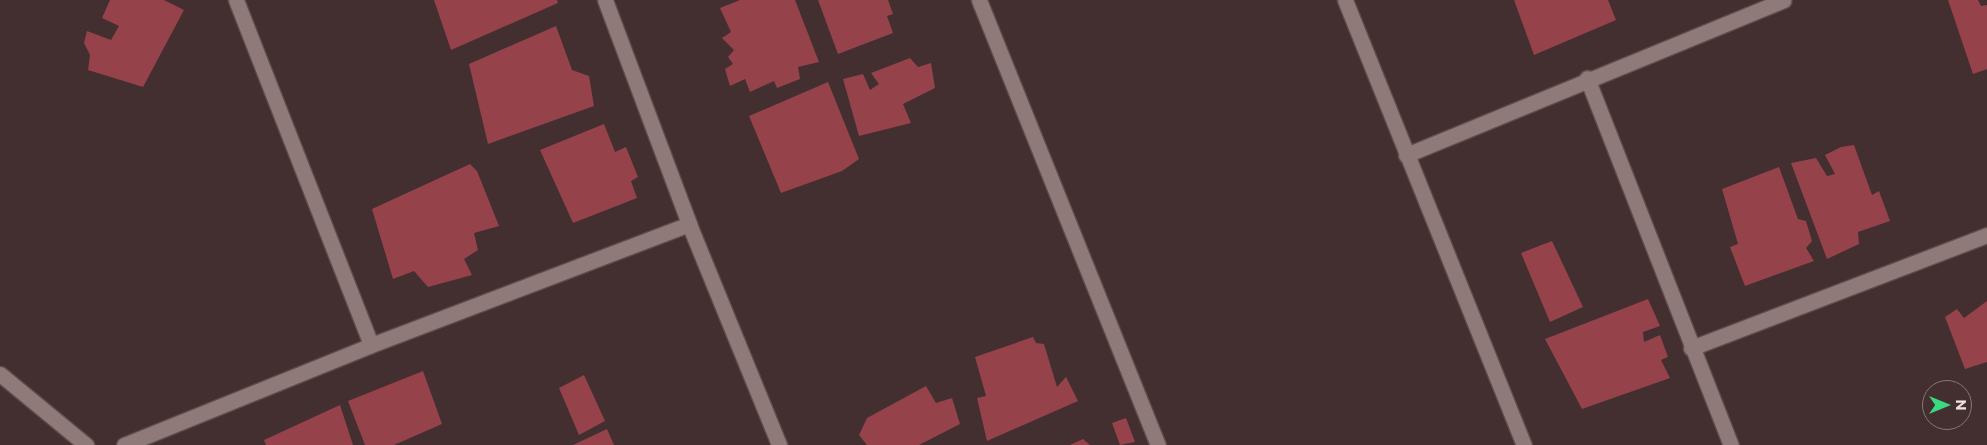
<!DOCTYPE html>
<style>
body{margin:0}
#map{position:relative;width:1987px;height:445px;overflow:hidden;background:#432f30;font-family:Montserrat,sans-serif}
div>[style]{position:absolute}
.building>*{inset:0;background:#95424b}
.roads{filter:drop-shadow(1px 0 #5c4c4d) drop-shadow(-1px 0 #5c4c4d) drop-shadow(0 1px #5c4c4d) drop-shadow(0 -1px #5c4c4d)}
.street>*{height:15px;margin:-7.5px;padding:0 7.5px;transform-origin:7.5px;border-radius:7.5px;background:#907979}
span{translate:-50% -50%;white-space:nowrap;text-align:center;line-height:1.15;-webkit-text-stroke:4px #432f30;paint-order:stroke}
.north{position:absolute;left:1922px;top:380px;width:50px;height:50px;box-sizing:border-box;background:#432f30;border:1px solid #887677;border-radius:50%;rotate:90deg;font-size:14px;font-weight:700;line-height:20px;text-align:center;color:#efe1e2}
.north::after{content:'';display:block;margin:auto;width:18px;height:22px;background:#3ad87f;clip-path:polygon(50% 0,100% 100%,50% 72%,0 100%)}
</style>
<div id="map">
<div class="building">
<i style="clip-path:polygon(110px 0,164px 0,184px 10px,143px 87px,88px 70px,90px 55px,84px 43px,87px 31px,111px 40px,119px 26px,102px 18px)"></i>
<i style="clip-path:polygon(434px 0,557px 0,558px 3px,451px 50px)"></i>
<i style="clip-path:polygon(740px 0,795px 0,819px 62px,798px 67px,800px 79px,777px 88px,774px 81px,750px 92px,745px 79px,730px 86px,725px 69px,733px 64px,728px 57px,734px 50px,722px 38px,731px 32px,720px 8px)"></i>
<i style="clip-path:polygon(818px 0,888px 0,893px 14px,887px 16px,893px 33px,838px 54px)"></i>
<i style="clip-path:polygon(1514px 0,1608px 0,1616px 20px,1534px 55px)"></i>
<i style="clip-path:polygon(1948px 0,1978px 0,1981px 6px,1987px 5px,1987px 69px,1973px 74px)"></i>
<i style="clip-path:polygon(556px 26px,572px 70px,589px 76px,594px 106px,488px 144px,469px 64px)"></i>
<i style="clip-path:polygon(910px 58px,918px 67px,931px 63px,935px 88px,903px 104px,911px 123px,859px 136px,843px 79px,863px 74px,870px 90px,879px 84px,871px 73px)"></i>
<i style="clip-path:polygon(828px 82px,859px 159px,842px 171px,781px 193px,749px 116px)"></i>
<i style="clip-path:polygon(604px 124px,615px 152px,626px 147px,638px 177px,631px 181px,637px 198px,573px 223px,540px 150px)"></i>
<i style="clip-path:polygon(1854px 145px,1872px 195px,1879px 191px,1890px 221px,1858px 232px,1859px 244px,1827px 259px,1791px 163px,1816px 158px,1827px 176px,1835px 174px,1825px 155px,1841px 147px)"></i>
<i style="clip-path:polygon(470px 164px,477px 171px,499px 226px,474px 233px,478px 250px,464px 259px,472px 275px,428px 287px,414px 271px,393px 279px,372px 209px)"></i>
<i style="clip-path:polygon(1779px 167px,1798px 219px,1806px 221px,1812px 241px,1806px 248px,1814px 261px,1745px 286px,1730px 247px,1738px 244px,1722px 189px)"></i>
<i style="clip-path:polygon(1552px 241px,1583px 307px,1550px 322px,1521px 253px)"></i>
<i style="clip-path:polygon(1648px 299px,1660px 326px,1643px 332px,1644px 342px,1660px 335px,1668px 357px,1661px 360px,1670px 378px,1582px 409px,1545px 339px)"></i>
<i style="clip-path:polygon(1987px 301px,1987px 362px,1965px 369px,1945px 317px,1957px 309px,1964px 318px)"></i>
<i style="clip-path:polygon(1033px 337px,1036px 343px,1044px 344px,1057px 387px,1066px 377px,1078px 401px,987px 441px,977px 398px,986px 396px,975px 357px)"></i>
<i style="clip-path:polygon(423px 371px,442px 424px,394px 445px,365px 445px,348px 401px)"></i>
<i style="clip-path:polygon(584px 375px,605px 421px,579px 435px,559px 388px)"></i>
<i style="clip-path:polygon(926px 386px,936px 403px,952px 398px,960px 424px,919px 445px,867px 445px,859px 435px,867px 418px)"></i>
<i style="clip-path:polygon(340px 405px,353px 445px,266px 445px,264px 440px)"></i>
<i style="clip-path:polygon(1126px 418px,1135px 442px,1120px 445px,1112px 423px)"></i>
<i style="clip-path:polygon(607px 429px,614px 445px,573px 445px)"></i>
<i style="clip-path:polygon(1083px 439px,1090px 445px,1070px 445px)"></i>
</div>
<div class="roads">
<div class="street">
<i style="left:236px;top:0;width:370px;rotate:68.6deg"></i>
<i style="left:605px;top:0;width:239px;rotate:69.4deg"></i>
<i style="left:689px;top:224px;width:239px;rotate:67.8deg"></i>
<i style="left:979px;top:0;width:480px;rotate:68.1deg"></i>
<i style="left:1345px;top:0;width:480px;rotate:68.1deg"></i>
<i style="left:1587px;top:78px;width:394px;rotate:68.6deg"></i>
<i style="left:1406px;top:155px;width:408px;rotate:-22.3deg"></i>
<i style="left:1691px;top:348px;width:317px;rotate:-20.9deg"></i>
<i style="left:0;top:374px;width:112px;rotate:39.5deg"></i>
<i style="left:124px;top:445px;width:266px;rotate:-22deg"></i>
<i style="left:371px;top:345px;width:340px;rotate:-20.8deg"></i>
</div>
</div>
<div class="north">N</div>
</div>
